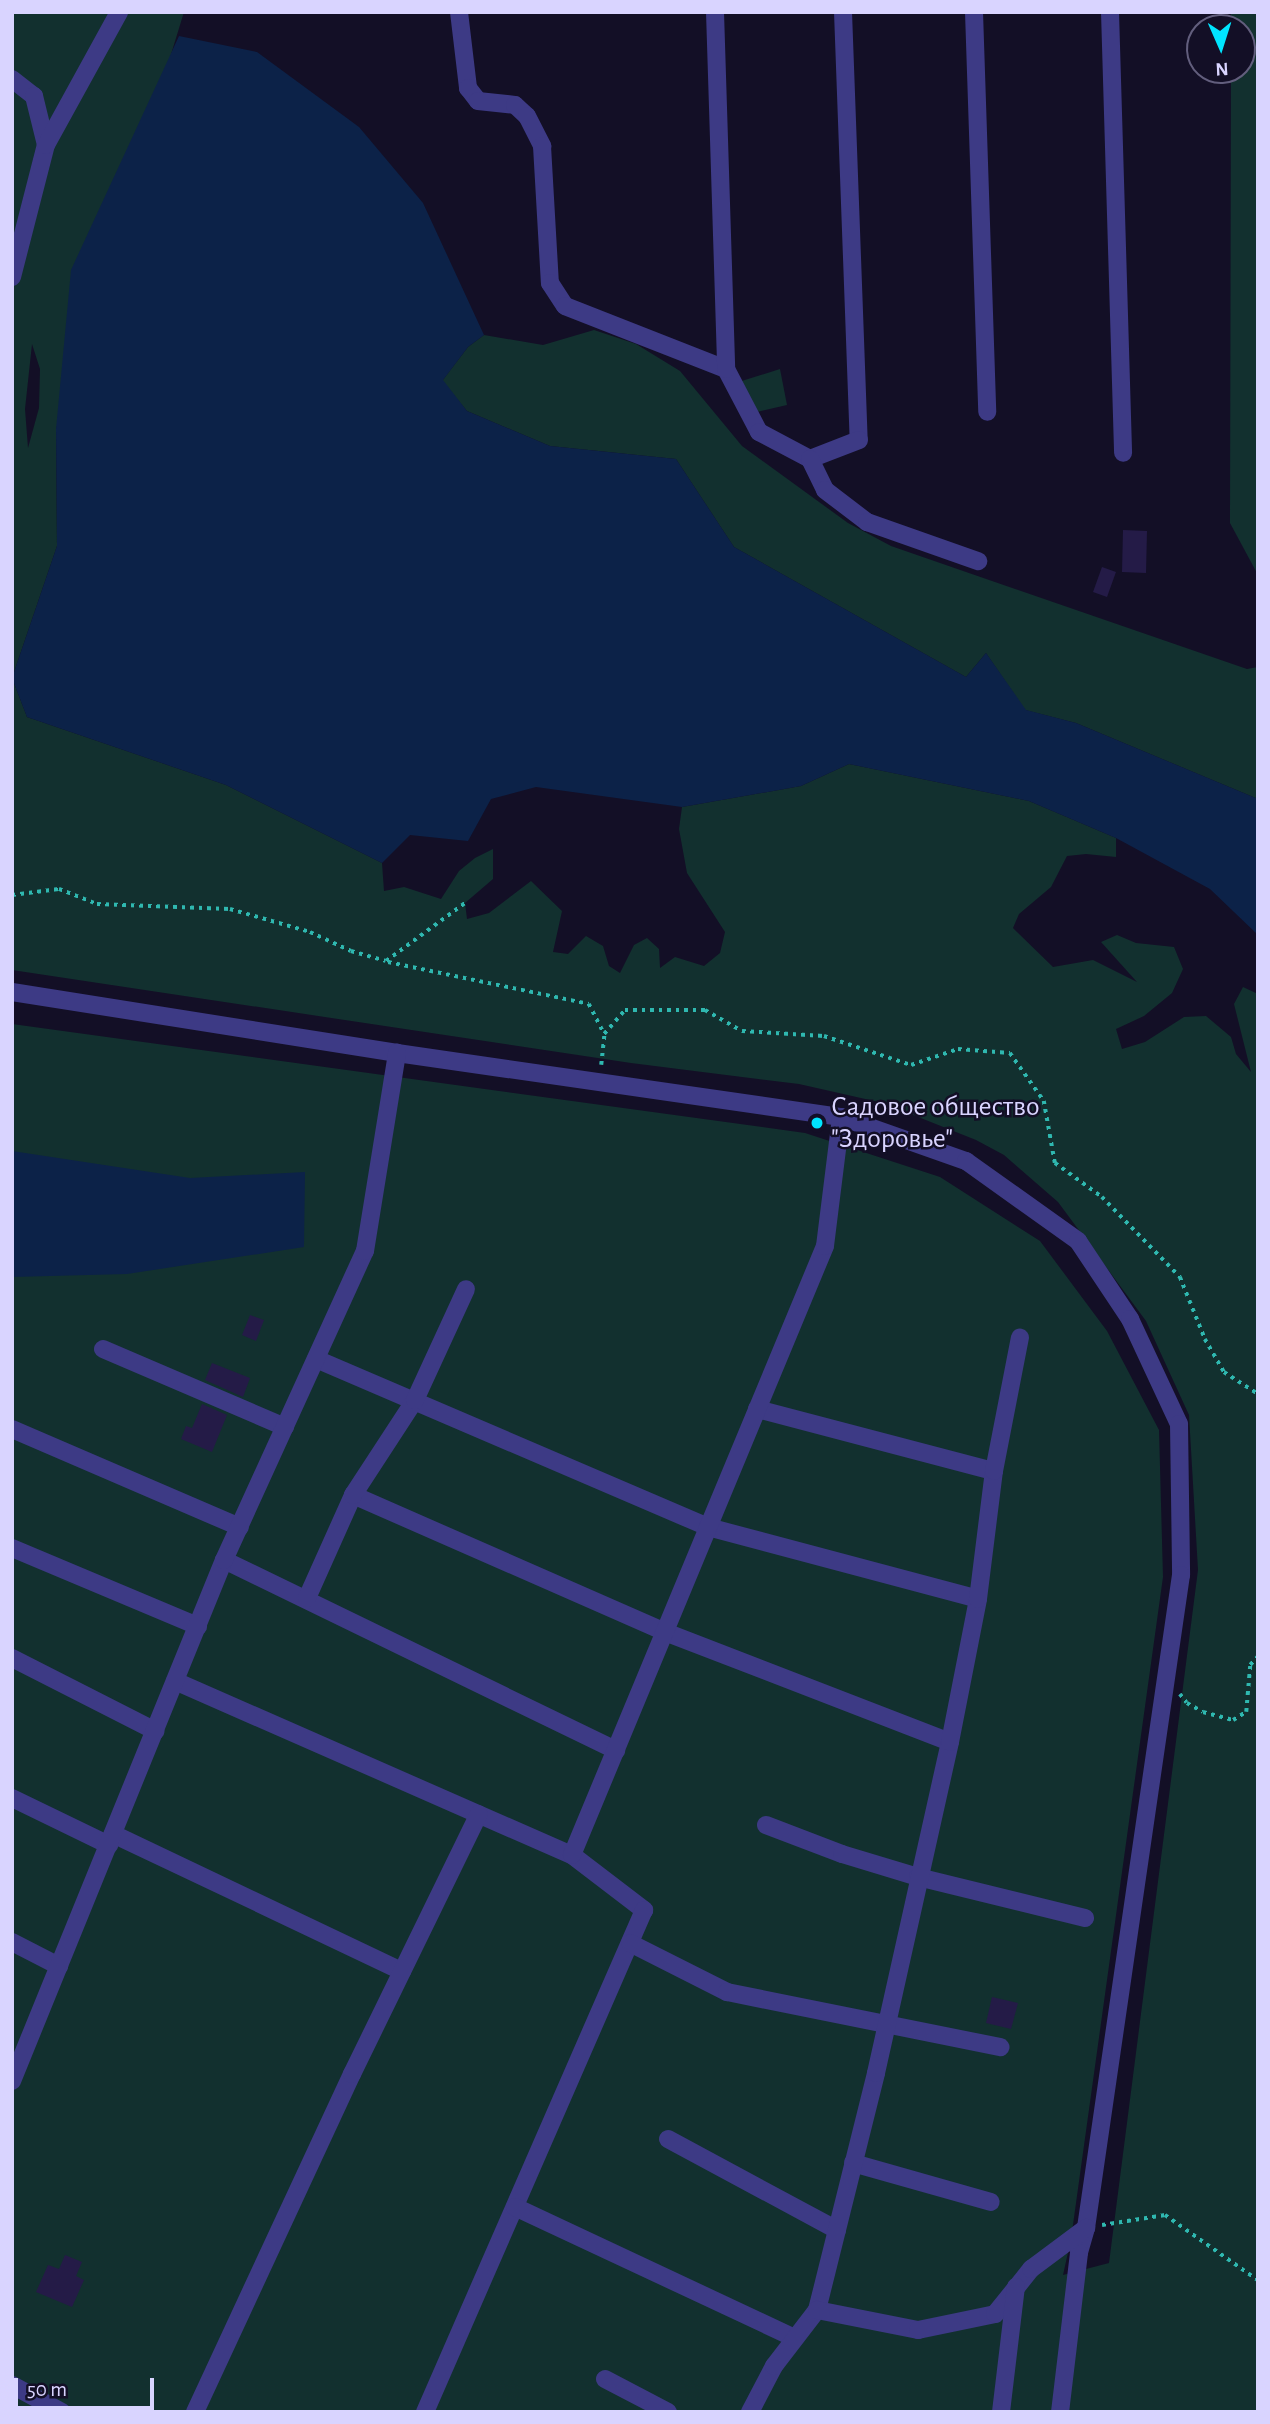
<!DOCTYPE html>
<meta charset="utf-8">
<style>
body{margin:0}
#map{position:relative;width:1270px;height:2424px;overflow:hidden;background:#130f26;font-family:"Alegreya Sans",sans-serif}
div>[style]{position:absolute}
.green>*{inset:0;background:#12302f}
.water>*{inset:0;background:#0c2248}
.building>*{inset:0;background:#241b47}
.path>*{height:3.5px;margin-top:-1.75px;transform-origin:0;background:repeating-linear-gradient(90deg,#2fb8b0 0 3.5px,transparent 0 8.5px)}
.minor>*{height:18px;margin:-9px;padding:0 9px;transform-origin:9px;border-radius:9px;background:#3d3a85}
.dots>*{width:19px;height:19px;translate:-50% -50%;box-sizing:border-box;border:4px solid #130f26;border-radius:50%}
span{translate:-50% -50%;white-space:nowrap;text-align:center;line-height:1.15;-webkit-text-stroke:5px #130f26;paint-order:stroke}
.poi-label{font-size:28px;color:#d9d4ff}
.left{translate:0 -50%;text-align:left}
.frame{position:absolute;inset:0;border:14px solid #d9d4ff;pointer-events:none}
.north{position:absolute;left:1186px;top:14px;width:70px;height:70px;box-sizing:border-box;background:#130f26;border:2px solid #625e7d;border-radius:50%;rotate:177deg;font-size:19px;font-weight:700;line-height:28px;text-align:center;color:#d9d4ff}
.north::after{content:'';display:block;margin:auto;width:24px;height:32px;background:#00e5ff;clip-path:polygon(50% 0,100% 100%,50% 72%,0 100%)}
.scale{position:absolute;left:14px;top:2378px;width:140px;height:32px;box-sizing:border-box;border:4px solid #d9d4ff;border-top:0;padding-left:9px;font-size:21px;line-height:24px;white-space:nowrap;color:#d9d4ff;-webkit-text-stroke:5px #130f26;paint-order:stroke}
</style>
<div id="map">
<div class="green">
<i style="clip-path:polygon(evenodd,12px 12px,184px 12px,56px 429px,57px 546px,12px 678px,12px 12px,32px 344px,40px 369px,39px 408px,28px 448px,25px 409px,32px 344px)"></i>
<i style="clip-path:polygon(1231px 12px,1258px 12px,1258px 575px,1230px 523px,1231px 70px,1242px 70px,1242px 28px,1231px 28px)"></i>
<i style="clip-path:polygon(594px 330px,636px 344px,680px 371px,742px 446px,848px 523px,891px 546px,1247px 669px,1258px 667px,1258px 799px,1076px 723px,1025px 710px,986px 653px,966px 677px,734px 547px,676px 459px,550px 446px,467px 411px,442px 381px,468px 347px,484px 335px,543px 345px)"></i>
<i style="clip-path:polygon(780px 369px,787px 405px,757px 412px,729px 385px)"></i>
<i style="clip-path:polygon(12px 678px,27px 717px,226px 785px,382px 863px,384px 891px,404px 887px,441px 899px,459px 871px,475px 858px,493px 849px,493px 879px,465px 903px,467px 919px,489px 913px,531px 881px,562px 911px,553px 952px,568px 954px,586px 936px,603px 946px,609px 966px,620px 973px,634px 945px,647px 938px,659px 949px,660px 968px,675px 957px,704px 966px,720px 953px,725px 932px,687px 873px,679px 829px,682px 807px,801px 786px,849px 764px,1029px 801px,1116px 838px,1116px 857px,1086px 854px,1067px 856px,1051px 887px,1019px 914px,1013px 928px,1053px 967px,1093px 960px,1137px 982px,1101px 942px,1117px 935px,1136px 943px,1174px 947px,1183px 969px,1172px 993px,1144px 1016px,1116px 1029px,1122px 1049px,1145px 1042px,1184px 1017px,1206px 1016px,1231px 1037px,1236px 1054px,1251px 1072px,1234px 1004px,1243px 987px,1258px 994px,1258px 2412px,12px 2412px,12px 1024px,805px 1133px,940px 1177px,1040px 1241px,1107px 1331px,1159px 1430px,1163px 1577px,1071px 2239px,1063px 2275px,1109px 2263px,1198px 1570px,1189px 1415px,1146px 1321px,1058px 1202px,1004px 1155px,976px 1140px,883px 1103px,799px 1084px,631px 1063px,12px 970px)"></i>
</div>
<div class="water">
<i style="clip-path:polygon(179px 36px,257px 52px,359px 127px,423px 203px,484px 335px,468px 347px,443px 380px,467px 411px,550px 446px,676px 459px,734px 547px,966px 677px,986px 653px,1026px 710px,1076px 723px,1258px 799px,1258px 935px,1210px 889px,1116px 838px,1029px 801px,849px 764px,801px 786px,682px 807px,536px 787px,491px 799px,468px 841px,410px 835px,382px 863px,226px 785px,27px 717px,12px 678px,57px 546px,56px 429px,71px 270px)"></i>
<i style="clip-path:polygon(12px 1151px,190px 1178px,305px 1172px,304px 1247px,127px 1274px,12px 1277px)"></i>
</div>
<div class="building">
<i style="clip-path:polygon(1123px 530px,1147px 531px,1146px 573px,1122px 572px)"></i>
<i style="clip-path:polygon(1102px 567px,1116px 572px,1107px 597px,1093px 592px)"></i>
<i style="clip-path:polygon(250px 1315px,264px 1320px,256px 1341px,242px 1335px)"></i>
<i style="clip-path:polygon(212px 1363px,250px 1378px,243px 1397px,205px 1380px)"></i>
<i style="clip-path:polygon(202px 1404px,227px 1415px,212px 1452px,181px 1439px,186px 1426px,192px 1428px)"></i>
<i style="clip-path:polygon(992px 1997px,1018px 2003px,1011px 2029px,986px 2023px)"></i>
<i style="clip-path:polygon(65px 2255px,82px 2262px,76px 2276px,84px 2280px,72px 2307px,36px 2292px,48px 2265px,59px 2269px)"></i>
</div>
<div class="path">
<i style="left:12px;top:895px;width:47px;rotate:-7.3deg"></i>
<i style="left:59px;top:889px;width:41px;rotate:21.5deg"></i>
<i style="left:97px;top:904px;width:133px;rotate:2.2deg"></i>
<i style="left:230px;top:909px;width:83px;rotate:16deg"></i>
<i style="left:310px;top:932px;width:45px;rotate:24.9deg"></i>
<i style="left:351px;top:951px;width:36px;rotate:16deg"></i>
<i style="left:386px;top:961px;width:98px;rotate:-36.3deg"></i>
<i style="left:388px;top:962px;width:205px;rotate:11.8deg"></i>
<i style="left:589px;top:1004px;width:34px;rotate:63deg"></i>
<i style="left:601px;top:1065px;width:31px;rotate:-84deg"></i>
<i style="left:604px;top:1034px;width:32px;rotate:-49deg"></i>
<i style="left:625px;top:1010px;width:80px"></i>
<i style="left:705px;top:1010px;width:43px;rotate:29.6deg"></i>
<i style="left:742px;top:1031px;width:82px;rotate:3.5deg"></i>
<i style="left:824px;top:1036px;width:92px;rotate:18.4deg"></i>
<i style="left:911px;top:1065px;width:50px;rotate:-18.8deg"></i>
<i style="left:958px;top:1049px;width:52px;rotate:4.4deg"></i>
<i style="left:1010px;top:1053px;width:59px;rotate:54.7deg"></i>
<i style="left:1044px;top:1101px;width:63px;rotate:79.9deg"></i>
<i style="left:1055px;top:1163px;width:58px;rotate:35.9deg"></i>
<i style="left:1102px;top:1197px;width:112px;rotate:45.7deg"></i>
<i style="left:1180px;top:1277px;width:67px;rotate:68deg"></i>
<i style="left:1205px;top:1339px;width:38px;rotate:60deg"></i>
<i style="left:1224px;top:1372px;width:40px;rotate:32.9deg"></i>
<i style="left:1180px;top:1694px;width:11px;rotate:52deg"></i>
<i style="left:1187px;top:1703px;width:18px;rotate:29deg"></i>
<i style="left:1203px;top:1712px;width:31px;rotate:15deg"></i>
<i style="left:1233px;top:1720px;width:15px;rotate:-32deg"></i>
<i style="left:1246px;top:1712px;width:47px;rotate:-85.1deg"></i>
<i style="left:1250px;top:1665px;width:12px;rotate:-48deg"></i>
<i style="left:1102px;top:2225px;width:64px;rotate:-9deg"></i>
<i style="left:1165px;top:2215px;width:113px;rotate:35deg"></i>
</div>
<div class="minor">
<i style="left:459px;top:12px;width:77px;rotate:83.2deg"></i>
<i style="left:468px;top:88px;width:16px;rotate:52deg"></i>
<i style="left:478px;top:101px;width:37px;rotate:6deg"></i>
<i style="left:515px;top:105px;width:16px;rotate:43deg"></i>
<i style="left:527px;top:116px;width:34px;rotate:63deg"></i>
<i style="left:542px;top:146px;width:137px;rotate:86.7deg"></i>
<i style="left:550px;top:283px;width:27px;rotate:57deg"></i>
<i style="left:565px;top:306px;width:173px;rotate:21.4deg"></i>
<i style="left:726px;top:369px;width:71px;rotate:62.4deg"></i>
<i style="left:759px;top:432px;width:58px;rotate:27.9deg"></i>
<i style="left:715px;top:12px;width:357px;rotate:88.2deg"></i>
<i style="left:843px;top:12px;width:428px;rotate:87.9deg"></i>
<i style="left:859px;top:440px;width:53px;rotate:158.8deg"></i>
<i style="left:810px;top:459px;width:34px;rotate:64deg"></i>
<i style="left:825px;top:490px;width:53px;rotate:37.3deg"></i>
<i style="left:867px;top:522px;width:118px;rotate:19.4deg"></i>
<i style="left:974px;top:12px;width:400px;rotate:88.1deg"></i>
<i style="left:1110px;top:12px;width:441px;rotate:88.3deg"></i>
<i style="left:12px;top:79px;width:28px;rotate:38deg"></i>
<i style="left:34px;top:96px;width:50px;rotate:76.2deg"></i>
<i style="left:12px;top:277px;width:136px;rotate:-75.6deg"></i>
<i style="left:46px;top:145px;width:152px;rotate:-61.2deg"></i>
<i style="left:12px;top:992px;width:390px;rotate:9deg"></i>
<i style="left:397px;top:1053px;width:449px;rotate:8.2deg"></i>
<i style="left:841px;top:1117px;width:133px;rotate:19.4deg"></i>
<i style="left:966px;top:1161px;width:138px;rotate:35.5deg"></i>
<i style="left:1078px;top:1241px;width:94px;rotate:56.3deg"></i>
<i style="left:1130px;top:1319px;width:116px;rotate:65deg"></i>
<i style="left:1179px;top:1424px;width:151px;rotate:89.2deg"></i>
<i style="left:1181px;top:1575px;width:660px;rotate:98.28deg"></i>
<i style="left:1086px;top:2228px;width:26px;rotate:106deg"></i>
<i style="left:1079px;top:2253px;width:160px;rotate:96.8deg"></i>
<i style="left:103px;top:1349px;width:198px;rotate:23.2deg"></i>
<i style="left:316px;top:1359px;width:426px;rotate:23.2deg"></i>
<i style="left:708px;top:1527px;width:279px;rotate:14.9deg"></i>
<i style="left:757px;top:1409px;width:245px;rotate:14.7deg"></i>
<i style="left:12px;top:1429px;width:248px;rotate:23.3deg"></i>
<i style="left:353px;top:1495px;width:341px;rotate:23.7deg"></i>
<i style="left:665px;top:1632px;width:305px;rotate:21.1deg"></i>
<i style="left:12px;top:1548px;width:202px;rotate:22.8deg"></i>
<i style="left:224px;top:1560px;width:436px;rotate:25.9deg"></i>
<i style="left:307px;top:1598px;width:113px;rotate:-65.9deg"></i>
<i style="left:353px;top:1495px;width:113px;rotate:-56.9deg"></i>
<i style="left:415px;top:1400px;width:122px;rotate:-65.3deg"></i>
<i style="left:12px;top:1658px;width:161px;rotate:27deg"></i>
<i style="left:175px;top:1681px;width:433px;rotate:23.7deg"></i>
<i style="left:572px;top:1855px;width:91px;rotate:37.4deg"></i>
<i style="left:644px;top:1910px;width:548px;rotate:113.57deg"></i>
<i style="left:12px;top:1798px;width:108px;rotate:25.9deg"></i>
<i style="left:766px;top:1825px;width:81px;rotate:20.9deg"></i>
<i style="left:842px;top:1854px;width:79px;rotate:16.8deg"></i>
<i style="left:918px;top:1877px;width:172px;rotate:13.8deg"></i>
<i style="left:113px;top:1834px;width:320px;rotate:25.4deg"></i>
<i style="left:572px;top:1855px;width:659px;rotate:-67.44deg"></i>
<i style="left:825px;top:1246px;width:130px;rotate:-82.9deg"></i>
<i style="left:12px;top:1942px;width:53px;rotate:27.1deg"></i>
<i style="left:630px;top:1943px;width:109px;rotate:26.8deg"></i>
<i style="left:727px;top:1992px;width:279px;rotate:11.4deg"></i>
<i style="left:12px;top:2081px;width:562px;rotate:-67.86deg"></i>
<i style="left:224px;top:1560px;width:340px;rotate:-65.5deg"></i>
<i style="left:365px;top:1251px;width:201px;rotate:-80.8deg"></i>
<i style="left:668px;top:2139px;width:192px;rotate:28.3deg"></i>
<i style="left:853px;top:2163px;width:143px;rotate:15.8deg"></i>
<i style="left:515px;top:2207px;width:309px;rotate:25.1deg"></i>
<i style="left:817px;top:2310px;width:244px;rotate:-76deg"></i>
<i style="left:876px;top:2073px;width:339px;rotate:-77.4deg"></i>
<i style="left:950px;top:1742px;width:146px;rotate:-78.9deg"></i>
<i style="left:978px;top:1599px;width:129px;rotate:-82.9deg"></i>
<i style="left:994px;top:1471px;width:136px;rotate:-79deg"></i>
<i style="left:605px;top:2379px;width:71px;rotate:27.6deg"></i>
<i style="left:12px;top:2385px;width:57px;rotate:28.4deg"></i>
<i style="left:195px;top:2412px;width:373px;rotate:-65.1deg"></i>
<i style="left:352px;top:2074px;width:289px;rotate:-64deg"></i>
<i style="left:750px;top:2412px;width:52px;rotate:-62.4deg"></i>
<i style="left:774px;top:2366px;width:71px;rotate:-52.5deg"></i>
<i style="left:817px;top:2310px;width:103px;rotate:11.2deg"></i>
<i style="left:918px;top:2330px;width:79px;rotate:-11.7deg"></i>
<i style="left:995px;top:2314px;width:58px;rotate:-51.3deg"></i>
<i style="left:1031px;top:2269px;width:69px;rotate:-36.7deg"></i>
<i style="left:1001px;top:2412px;width:126px;rotate:-83.2deg"></i>
</div>
<div class="dots">
<i style="left:817px;top:1123px;background:#00e5ff"></i>
</div>
<div class="poi-label">
<span class="left" style="left:831px;top:1123px">Садовое общество<br>"Здоровье"</span>
</div>
<div class="frame"></div>
<div class="north">N</div>
<div class="scale">50 m</div>
</div>
